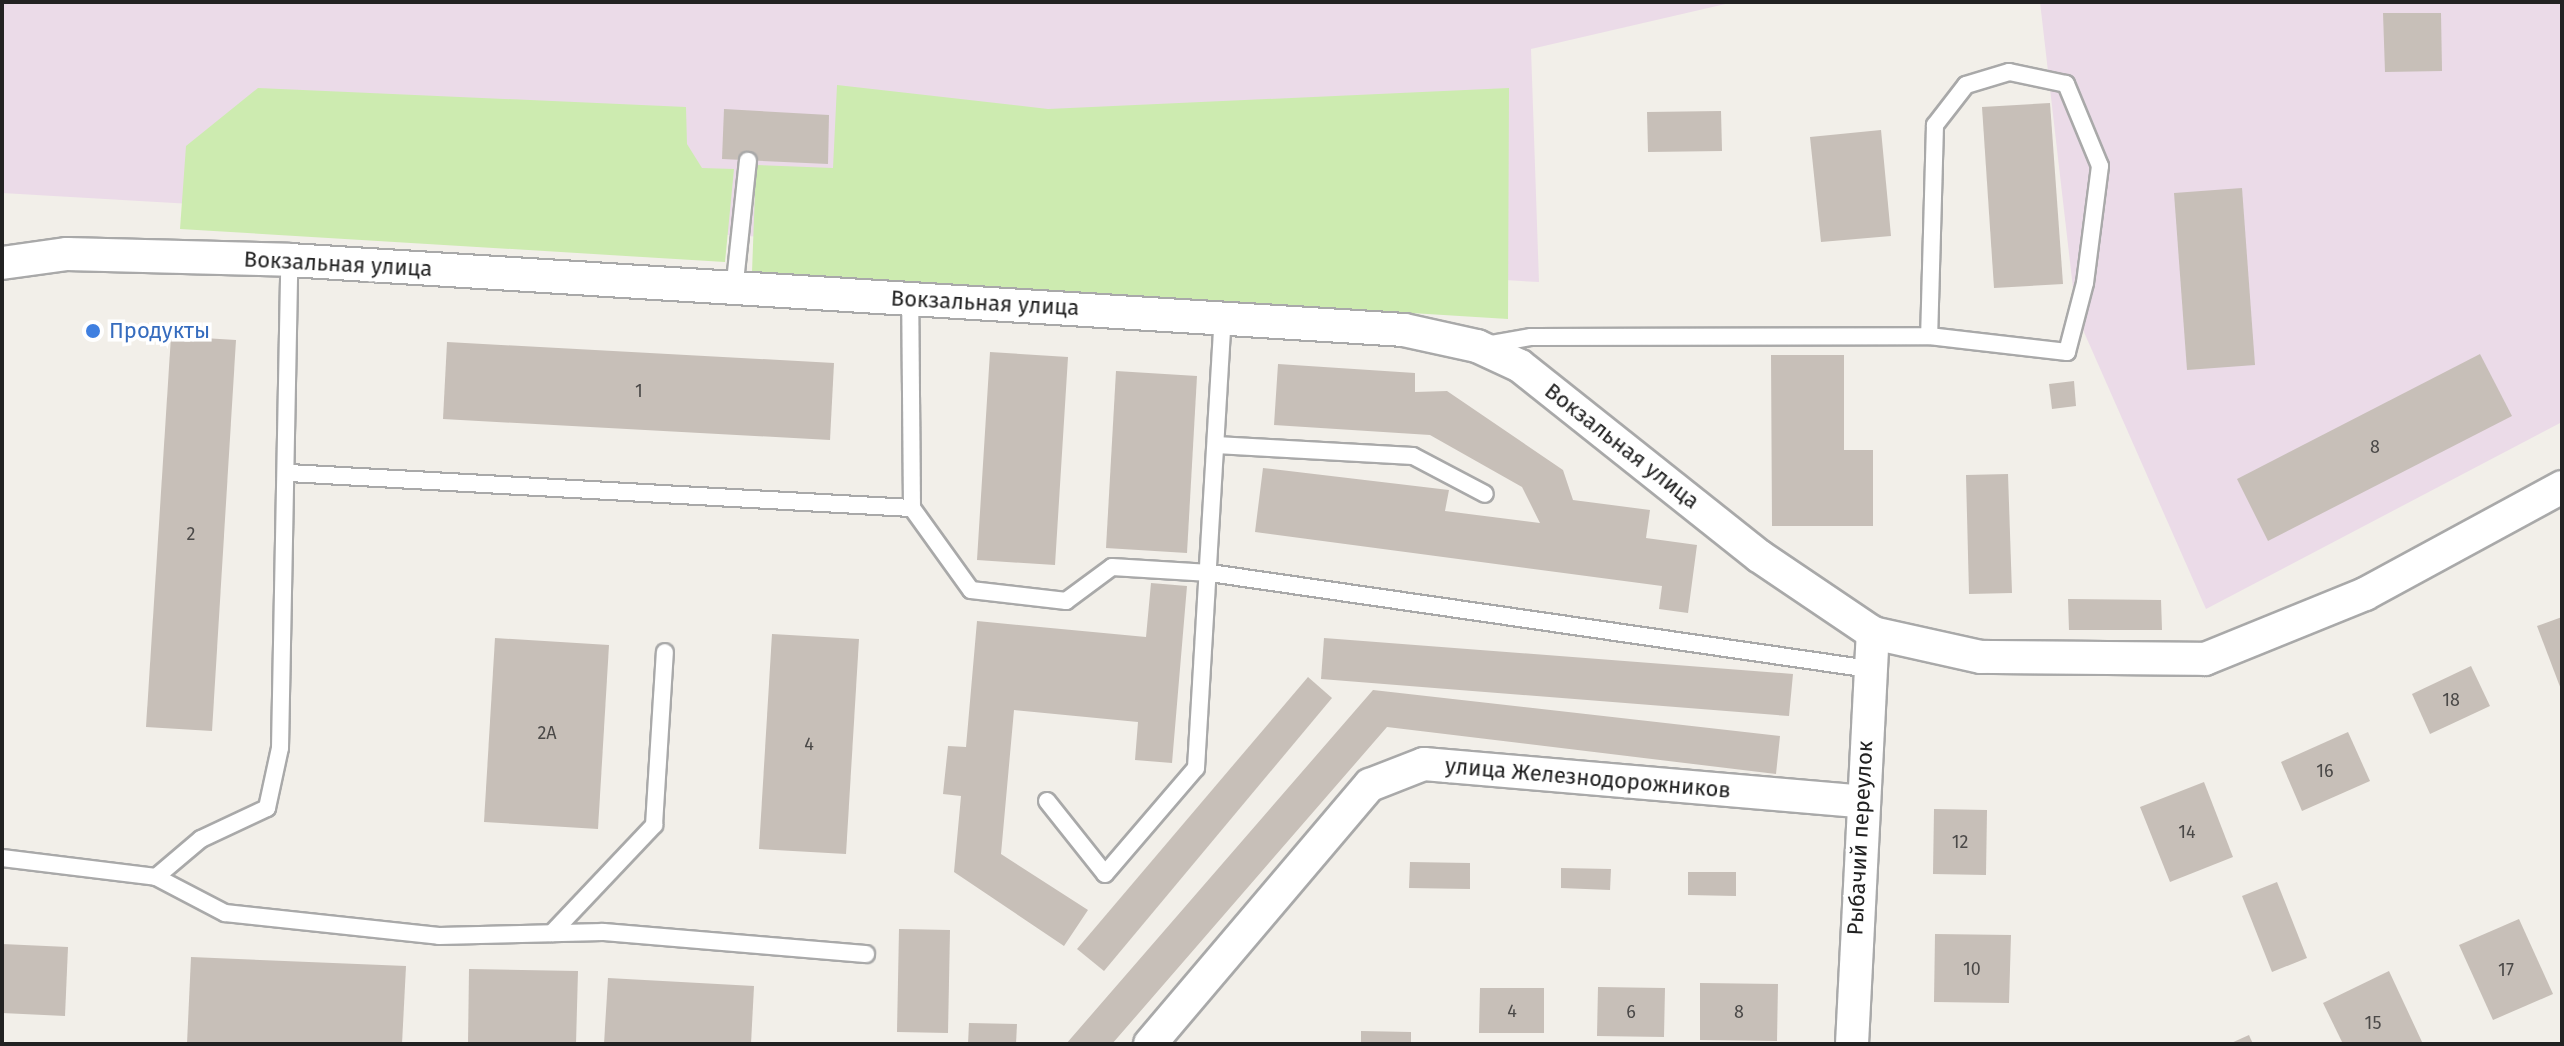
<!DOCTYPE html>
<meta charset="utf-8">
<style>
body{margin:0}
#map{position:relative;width:2564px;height:1046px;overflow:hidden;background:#f2efe9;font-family:"Fira Sans",sans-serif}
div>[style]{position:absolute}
.industrial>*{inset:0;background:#ebdbe8}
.grass>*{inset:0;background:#cdebb0}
.building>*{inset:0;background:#c7bfb8}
.roads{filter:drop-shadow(2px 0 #a9a9a9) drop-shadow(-2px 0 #a9a9a9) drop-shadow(0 2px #a9a9a9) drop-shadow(0 -2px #a9a9a9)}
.service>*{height:16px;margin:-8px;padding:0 8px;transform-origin:8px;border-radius:8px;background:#fff}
.minor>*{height:32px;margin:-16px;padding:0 16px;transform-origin:16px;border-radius:16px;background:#fff}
.dots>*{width:22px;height:22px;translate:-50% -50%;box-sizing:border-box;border:4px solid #fff;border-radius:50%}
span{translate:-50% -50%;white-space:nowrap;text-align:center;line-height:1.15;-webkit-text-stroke:7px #fff;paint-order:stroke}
.number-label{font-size:18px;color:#4b4948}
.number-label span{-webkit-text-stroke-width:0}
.street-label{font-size:22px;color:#222}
.shop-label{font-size:22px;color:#366cbe}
.left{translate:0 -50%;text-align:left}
.frame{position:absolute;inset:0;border:4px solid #222;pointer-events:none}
</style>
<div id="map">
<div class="industrial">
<i style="clip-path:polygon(2px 2px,1734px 2px,1531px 49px,1539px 282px,2px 193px)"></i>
<i style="clip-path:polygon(2040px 2px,2562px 2px,2562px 422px,2206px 609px,2076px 314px)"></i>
</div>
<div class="grass">
<i style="clip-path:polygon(837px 85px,1048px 109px,1509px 88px,1508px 319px,752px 272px,756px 165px,833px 168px)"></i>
<i style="clip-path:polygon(258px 88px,686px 107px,687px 144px,702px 168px,734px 169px,725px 262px,180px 229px,186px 146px)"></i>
</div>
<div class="building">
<i style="clip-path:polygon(2383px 13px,2441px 13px,2442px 71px,2385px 72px)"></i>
<i style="clip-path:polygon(2050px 103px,2063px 284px,1994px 288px,1982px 107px)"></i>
<i style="clip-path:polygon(724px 109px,829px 115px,828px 164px,722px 159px)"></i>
<i style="clip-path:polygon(1721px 111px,1722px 151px,1648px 152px,1647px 112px)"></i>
<i style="clip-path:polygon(1881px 130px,1891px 236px,1821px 242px,1810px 137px)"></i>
<i style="clip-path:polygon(2242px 188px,2255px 365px,2187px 370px,2174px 193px)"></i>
<i style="clip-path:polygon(171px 336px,236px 340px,212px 731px,146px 727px)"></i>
<i style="clip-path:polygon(447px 342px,834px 363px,830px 440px,443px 419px)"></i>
<i style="clip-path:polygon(990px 352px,1068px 357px,1055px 565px,977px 560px)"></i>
<i style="clip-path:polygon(2480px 354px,2512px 416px,2268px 541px,2237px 479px)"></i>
<i style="clip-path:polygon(1771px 355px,1844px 355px,1844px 450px,1873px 450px,1873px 526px,1772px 526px)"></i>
<i style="clip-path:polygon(1278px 364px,1415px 373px,1415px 392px,1447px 391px,1563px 470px,1573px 500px,1650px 510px,1646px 538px,1697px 545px,1688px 613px,1659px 609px,1662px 586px,1255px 532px,1263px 468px,1449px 490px,1445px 511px,1540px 523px,1522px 487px,1430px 435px,1274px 425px)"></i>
<i style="clip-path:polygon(1116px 371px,1197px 376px,1187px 553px,1106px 548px)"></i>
<i style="clip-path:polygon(2074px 381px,2076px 406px,2052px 409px,2049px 384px)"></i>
<i style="clip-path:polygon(2008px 474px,2012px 593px,1969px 594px,1966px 475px)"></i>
<i style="clip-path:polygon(1151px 583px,1187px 586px,1172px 763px,1135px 760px,1138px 722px,1014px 710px,1001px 854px,1088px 910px,1064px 946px,954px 872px,961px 796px,943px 794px,948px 746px,966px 747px,977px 621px,1146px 637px)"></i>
<i style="clip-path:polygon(2068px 599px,2161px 600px,2162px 630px,2069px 630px)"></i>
<i style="clip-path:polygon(2562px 617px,2562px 692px,2537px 626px)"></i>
<i style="clip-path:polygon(772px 634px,859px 639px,846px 854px,759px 849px)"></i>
<i style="clip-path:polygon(495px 638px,609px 645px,598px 829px,484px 822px)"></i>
<i style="clip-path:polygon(1324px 638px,1793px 674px,1789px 716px,1321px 679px)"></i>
<i style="clip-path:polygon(2471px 666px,2490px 706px,2430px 734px,2412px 694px)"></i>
<i style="clip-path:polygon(1308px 677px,1332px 698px,1104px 971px,1077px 949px)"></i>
<i style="clip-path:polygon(1373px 690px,1780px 736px,1776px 774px,1387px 727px,1112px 1044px,1066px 1044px)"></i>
<i style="clip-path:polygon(2348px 732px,2370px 781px,2302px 811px,2281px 762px)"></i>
<i style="clip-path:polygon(2204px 782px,2233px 857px,2170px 882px,2140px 807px)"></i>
<i style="clip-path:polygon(1934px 809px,1987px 810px,1986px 875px,1933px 874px)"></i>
<i style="clip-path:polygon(1410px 862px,1470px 863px,1470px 889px,1409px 888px)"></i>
<i style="clip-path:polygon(1561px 868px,1611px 869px,1610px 890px,1561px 888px)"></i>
<i style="clip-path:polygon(1688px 872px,1736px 872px,1736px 896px,1688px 895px)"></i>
<i style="clip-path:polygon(2277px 882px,2307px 958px,2272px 972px,2242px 896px)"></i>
<i style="clip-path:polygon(2519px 919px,2553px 994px,2493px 1020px,2459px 945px)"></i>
<i style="clip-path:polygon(899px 929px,950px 930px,948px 1033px,897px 1032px)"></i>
<i style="clip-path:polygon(1935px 934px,2011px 935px,2009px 1003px,1934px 1002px)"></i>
<i style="clip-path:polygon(2px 944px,68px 947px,65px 1016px,2px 1013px)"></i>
<i style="clip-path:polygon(191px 957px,406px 966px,402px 1044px,187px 1044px)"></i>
<i style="clip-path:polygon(469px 969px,578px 971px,576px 1044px,468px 1044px)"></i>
<i style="clip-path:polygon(2389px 971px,2423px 1044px,2343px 1044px,2323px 1003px)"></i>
<i style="clip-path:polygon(608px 978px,754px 986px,751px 1044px,604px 1044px)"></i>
<i style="clip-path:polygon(1700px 983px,1778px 984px,1777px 1041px,1700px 1040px)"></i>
<i style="clip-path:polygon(1598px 987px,1665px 988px,1664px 1037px,1597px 1036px)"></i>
<i style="clip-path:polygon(1480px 988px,1544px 988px,1544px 1033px,1479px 1033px)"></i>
<i style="clip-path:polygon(969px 1023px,1017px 1024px,1016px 1044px,968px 1044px)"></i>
<i style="clip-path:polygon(1361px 1031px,1411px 1032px,1411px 1044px,1361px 1044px)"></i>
<i style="clip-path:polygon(2249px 1035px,2253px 1044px,2229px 1044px)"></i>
</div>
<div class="roads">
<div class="service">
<i style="left:734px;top:291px;width:131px;rotate:-83.9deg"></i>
<i style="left:1486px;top:345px;width:46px;rotate:-10.1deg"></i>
<i style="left:1531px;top:337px;width:398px;rotate:-0.1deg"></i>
<i style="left:1929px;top:336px;width:139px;rotate:6.6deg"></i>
<i style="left:2067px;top:352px;width:71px;rotate:-75.4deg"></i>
<i style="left:2085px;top:283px;width:118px;rotate:-82.7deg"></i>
<i style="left:2100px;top:166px;width:89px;rotate:-112.5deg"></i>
<i style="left:2066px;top:84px;width:58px;rotate:-168.1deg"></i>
<i style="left:2009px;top:72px;width:45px;rotate:163.2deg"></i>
<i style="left:1966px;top:85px;width:51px;rotate:127.8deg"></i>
<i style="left:1935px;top:125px;width:211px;rotate:91.6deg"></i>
<i style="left:1216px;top:445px;width:197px;rotate:3.2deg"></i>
<i style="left:1413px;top:456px;width:81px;rotate:27.8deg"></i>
<i style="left:289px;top:473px;width:624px;rotate:3.22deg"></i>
<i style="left:912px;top:508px;width:210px;rotate:-90.5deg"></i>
<i style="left:912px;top:508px;width:101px;rotate:54.3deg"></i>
<i style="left:971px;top:590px;width:96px;rotate:6.6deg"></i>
<i style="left:1066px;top:601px;width:57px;rotate:-36.5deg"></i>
<i style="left:1112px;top:567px;width:98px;rotate:3.5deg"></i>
<i style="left:1210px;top:573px;width:667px;rotate:8.28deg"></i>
<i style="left:1047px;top:801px;width:93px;rotate:51.5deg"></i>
<i style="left:1105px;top:874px;width:140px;rotate:-49.4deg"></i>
<i style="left:1196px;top:768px;width:451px;rotate:-86.6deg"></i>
<i style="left:2px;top:858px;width:155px;rotate:7deg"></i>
<i style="left:156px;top:877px;width:78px;rotate:27.6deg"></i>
<i style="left:225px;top:913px;width:215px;rotate:6.1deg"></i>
<i style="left:439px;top:936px;width:164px;rotate:-1.4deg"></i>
<i style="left:603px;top:932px;width:264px;rotate:4.8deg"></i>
<i style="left:156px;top:877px;width:59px;rotate:-40.2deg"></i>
<i style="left:201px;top:839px;width:73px;rotate:-25.2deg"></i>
<i style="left:267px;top:808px;width:61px;rotate:-77.8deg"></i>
<i style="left:280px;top:748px;width:488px;rotate:-88.9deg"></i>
<i style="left:552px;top:933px;width:149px;rotate:-46.6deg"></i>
<i style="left:654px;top:825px;width:173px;rotate:-86.4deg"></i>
</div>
<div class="minor">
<i style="left:2px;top:263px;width:66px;rotate:-7.9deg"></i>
<i style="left:67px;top:254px;width:222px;rotate:1.5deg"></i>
<i style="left:289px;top:260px;width:1117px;rotate:3.59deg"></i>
<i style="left:1404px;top:330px;width:75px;rotate:12.4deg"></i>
<i style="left:1477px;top:346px;width:47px;rotate:24.9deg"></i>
<i style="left:1520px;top:366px;width:305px;rotate:38.5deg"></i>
<i style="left:1759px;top:556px;width:138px;rotate:34deg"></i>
<i style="left:1873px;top:633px;width:111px;rotate:12.5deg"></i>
<i style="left:1981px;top:657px;width:224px;rotate:0.5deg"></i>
<i style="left:2205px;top:659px;width:173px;rotate:-22.1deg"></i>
<i style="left:2365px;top:594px;width:224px;rotate:-28.5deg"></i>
<i style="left:1150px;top:1044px;width:340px;rotate:-49.7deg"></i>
<i style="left:1370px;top:785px;width:58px;rotate:-21.3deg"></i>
<i style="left:1424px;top:764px;width:438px;rotate:4.9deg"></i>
<i style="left:1852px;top:1044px;width:412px;rotate:-87.1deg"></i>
</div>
</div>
<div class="dots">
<i style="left:93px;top:331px;background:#3f7fe0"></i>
</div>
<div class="number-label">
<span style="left:639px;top:391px">1</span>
<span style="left:2375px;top:447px">8</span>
<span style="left:191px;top:534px">2</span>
<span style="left:2451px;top:700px">18</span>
<span style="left:547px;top:733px">2А</span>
<span style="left:809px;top:744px">4</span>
<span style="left:2325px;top:771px">16</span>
<span style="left:2187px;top:832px">14</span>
<span style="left:1960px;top:842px">12</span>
<span style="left:1972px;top:969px">10</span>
<span style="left:2506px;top:970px">17</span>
<span style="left:1512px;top:1011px">4</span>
<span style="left:1631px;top:1012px">6</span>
<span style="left:1739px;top:1012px">8</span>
<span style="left:2373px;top:1023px">15</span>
</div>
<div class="street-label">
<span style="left:338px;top:264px;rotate:3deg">Вокзальная улица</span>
<span style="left:985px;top:303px;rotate:3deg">Вокзальная улица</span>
<span style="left:1622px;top:446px;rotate:38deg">Вокзальная улица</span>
<span style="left:1588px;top:778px;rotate:5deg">улица Железнодорожников</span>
<span style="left:1860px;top:838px;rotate:-87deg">Рыбачий переулок</span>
</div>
<div class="shop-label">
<span class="left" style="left:109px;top:331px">Продукты</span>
</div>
<div class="frame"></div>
</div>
